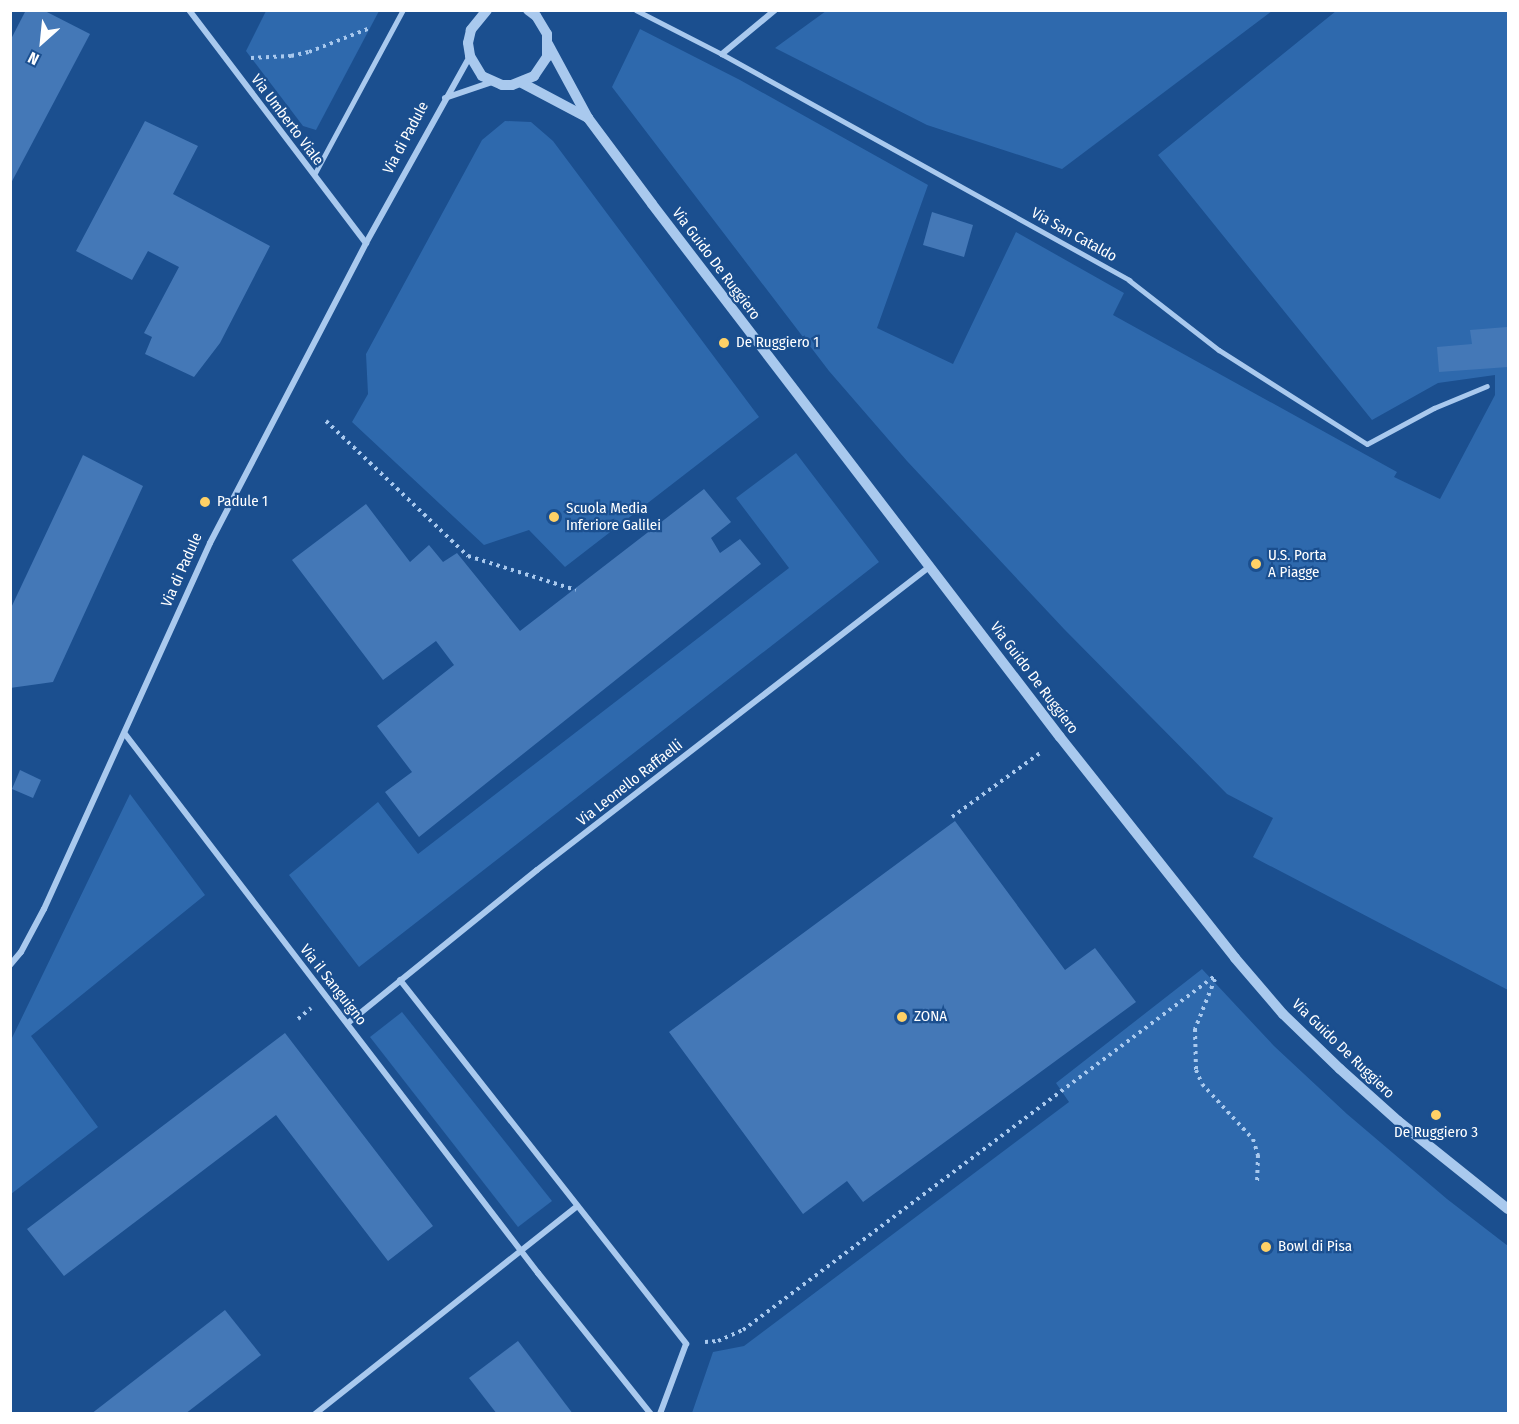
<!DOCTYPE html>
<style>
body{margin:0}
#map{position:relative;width:1519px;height:1424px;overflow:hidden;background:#1b4f8f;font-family:"Fira Sans Condensed",sans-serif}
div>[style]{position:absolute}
.green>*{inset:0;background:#2e69ad}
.building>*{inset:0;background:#4478b7}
.path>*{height:4px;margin-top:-2px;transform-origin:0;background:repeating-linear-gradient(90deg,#a9c9ee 0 3px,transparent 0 7.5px)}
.service>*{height:4.5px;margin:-2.25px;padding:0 2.25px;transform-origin:2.25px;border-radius:2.25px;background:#a9c9ee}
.minor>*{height:6px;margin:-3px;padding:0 3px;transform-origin:3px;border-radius:3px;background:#a9c9ee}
.tertiary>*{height:10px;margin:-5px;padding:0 5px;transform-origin:5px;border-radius:5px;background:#a9c9ee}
.dots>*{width:16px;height:16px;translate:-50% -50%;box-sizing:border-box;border:3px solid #1b4f8f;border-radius:50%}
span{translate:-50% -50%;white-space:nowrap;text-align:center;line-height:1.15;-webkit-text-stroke:4.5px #1b4f8f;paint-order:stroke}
.street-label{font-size:15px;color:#fff}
.poi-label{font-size:15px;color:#fff}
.left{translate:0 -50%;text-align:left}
.frame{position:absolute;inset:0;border:12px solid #fff;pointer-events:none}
.north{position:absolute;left:12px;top:12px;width:60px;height:60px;-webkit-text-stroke:4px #1b4f8f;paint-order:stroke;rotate:207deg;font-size:16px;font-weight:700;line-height:24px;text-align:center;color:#fff}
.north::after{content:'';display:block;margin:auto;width:21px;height:27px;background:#fff;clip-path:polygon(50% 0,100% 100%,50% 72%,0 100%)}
</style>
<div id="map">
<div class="green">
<i style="clip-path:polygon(266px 11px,379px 11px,316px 130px,303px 126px,246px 51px)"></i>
<i style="clip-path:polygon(826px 11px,826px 10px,1272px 11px,1062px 169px,927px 125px,775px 48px)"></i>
<i style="clip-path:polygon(1336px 11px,1508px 11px,1508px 990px,1253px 857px,1273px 818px,1227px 794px,1064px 629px,907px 461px,829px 371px,612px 87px,640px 29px,740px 80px,928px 185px,877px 328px,953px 364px,1016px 232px,1124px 293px,1113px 315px,1397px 472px,1394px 477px,1440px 499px,1495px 395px,1495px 375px,1438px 383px,1372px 420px,1158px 155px)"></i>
<i style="clip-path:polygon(505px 121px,531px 122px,553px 141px,759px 417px,565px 567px,529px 530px,484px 545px,352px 422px,368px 394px,366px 354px,482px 140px)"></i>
<i style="clip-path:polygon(796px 453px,879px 562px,359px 967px,289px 875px,378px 802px,418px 854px,789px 568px,736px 498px)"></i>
<i style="clip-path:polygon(130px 794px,205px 895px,31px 1036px,98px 1127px,11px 1194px,11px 1040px)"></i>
<i style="clip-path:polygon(1202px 969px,1274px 1046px,1347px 1114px,1447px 1199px,1508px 1246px,1508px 1413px,692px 1413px,713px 1352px,744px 1346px,1069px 1102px,1056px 1083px)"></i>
<i style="clip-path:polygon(402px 1012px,552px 1201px,518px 1227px,370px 1037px)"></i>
</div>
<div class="building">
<i style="clip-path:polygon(26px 10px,43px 10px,90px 34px,10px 185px,10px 41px)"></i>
<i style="clip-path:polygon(145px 121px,198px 146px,173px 194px,270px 246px,220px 343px,194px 377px,145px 354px,152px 337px,144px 333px,179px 267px,148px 251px,132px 280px,76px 251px)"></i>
<i style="clip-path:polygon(932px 212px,973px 225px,964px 257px,923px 245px)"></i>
<i style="clip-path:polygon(1507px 327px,1508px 367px,1439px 372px,1437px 347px,1472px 344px,1470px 330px)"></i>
<i style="clip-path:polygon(83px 455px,143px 486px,53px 682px,10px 688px,10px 610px)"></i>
<i style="clip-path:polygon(704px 489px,731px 522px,711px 538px,720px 553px,740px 539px,761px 564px,419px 837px,385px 792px,412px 772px,377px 726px,454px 665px,436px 641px,383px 680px,292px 560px,366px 504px,410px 562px,429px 545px,443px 562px,457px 553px,520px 631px)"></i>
<i style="clip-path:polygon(20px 770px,41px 780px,33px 798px,12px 789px)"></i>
<i style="clip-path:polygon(955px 821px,1065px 970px,1095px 948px,1136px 1002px,863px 1202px,847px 1181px,803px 1214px,669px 1032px)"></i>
<i style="clip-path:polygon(285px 1033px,433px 1226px,388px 1261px,276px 1115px,64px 1276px,27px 1229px)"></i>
<i style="clip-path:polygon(225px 1310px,261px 1355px,185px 1414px,91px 1414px)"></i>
<i style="clip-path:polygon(518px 1341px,573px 1414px,497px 1414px,469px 1378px)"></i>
</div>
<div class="path">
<i style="left:251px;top:58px;width:40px;rotate:-2.9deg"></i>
<i style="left:291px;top:56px;width:18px;rotate:-13deg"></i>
<i style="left:309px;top:52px;width:66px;rotate:-21.5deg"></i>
<i style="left:326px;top:421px;width:196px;rotate:43.6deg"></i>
<i style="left:468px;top:556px;width:113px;rotate:17.5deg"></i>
<i style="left:952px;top:817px;width:109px;rotate:-36deg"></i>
<i style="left:1215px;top:979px;width:54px;rotate:111.8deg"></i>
<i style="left:1195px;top:1029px;width:41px;rotate:88.6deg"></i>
<i style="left:1196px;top:1070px;width:15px;rotate:67deg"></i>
<i style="left:1202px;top:1084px;width:75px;rotate:47.2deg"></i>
<i style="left:1253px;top:1139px;width:17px;rotate:73deg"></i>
<i style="left:1258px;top:1155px;width:29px;rotate:92deg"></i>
<i style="left:298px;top:1019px;width:17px;rotate:-40deg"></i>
<i style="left:705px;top:1342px;width:13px;rotate:-4deg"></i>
<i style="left:718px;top:1341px;width:27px;rotate:-24deg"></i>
<i style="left:743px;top:1330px;width:591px;rotate:-36.89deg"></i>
</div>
<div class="service">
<i style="left:636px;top:10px;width:97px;rotate:27.1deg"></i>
<i style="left:722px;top:54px;width:466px;rotate:29deg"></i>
<i style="left:1129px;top:280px;width:114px;rotate:37.9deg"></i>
<i style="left:1219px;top:350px;width:175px;rotate:32.4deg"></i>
<i style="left:1367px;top:444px;width:76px;rotate:-28.2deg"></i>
<i style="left:1434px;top:408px;width:57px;rotate:-22.5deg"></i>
<i style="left:314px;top:175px;width:187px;rotate:-61.7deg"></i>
</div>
<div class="minor">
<i style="left:189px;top:10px;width:293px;rotate:52.8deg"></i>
<i style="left:722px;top:54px;width:69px;rotate:-39.7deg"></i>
<i style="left:445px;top:98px;width:50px;rotate:-18.8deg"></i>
<i style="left:125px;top:734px;width:679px;rotate:52.54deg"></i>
<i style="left:538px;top:1273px;width:181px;rotate:51.3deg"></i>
<i style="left:10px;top:965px;width:17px;rotate:-50deg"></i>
<i style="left:21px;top:952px;width:49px;rotate:-61.9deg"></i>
<i style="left:44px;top:909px;width:402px;rotate:-65.6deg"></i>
<i style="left:210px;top:543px;width:338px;rotate:-62.5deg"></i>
<i style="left:366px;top:243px;width:214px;rotate:-60.9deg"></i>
<i style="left:400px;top:980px;width:463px;rotate:51.8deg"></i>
<i style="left:686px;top:1344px;width:75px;rotate:110.4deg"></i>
<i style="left:348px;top:1023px;width:243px;rotate:-39deg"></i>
<i style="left:537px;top:870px;width:497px;rotate:-37.7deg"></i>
<i style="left:315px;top:1414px;width:333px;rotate:-38.4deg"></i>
</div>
<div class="tertiary">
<i style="left:487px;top:10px;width:26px;rotate:129deg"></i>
<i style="left:471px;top:30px;width:13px;rotate:103deg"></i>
<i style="left:468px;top:43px;width:13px;rotate:81deg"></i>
<i style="left:470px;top:56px;width:23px;rotate:59deg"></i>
<i style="left:482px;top:76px;width:22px;rotate:24deg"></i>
<i style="left:502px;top:85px;width:10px"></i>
<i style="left:512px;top:85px;width:24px;rotate:-22deg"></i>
<i style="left:534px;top:76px;width:23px;rotate:-56deg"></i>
<i style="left:547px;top:57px;width:23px;rotate:-90deg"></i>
<i style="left:547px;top:34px;width:21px;rotate:-121deg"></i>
<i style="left:536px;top:16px;width:10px;rotate:-143deg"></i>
<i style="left:548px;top:44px;width:84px;rotate:61.6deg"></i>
<i style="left:588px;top:118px;width:107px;rotate:53.3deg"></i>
<i style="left:652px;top:204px;width:671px;rotate:52.57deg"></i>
<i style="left:1060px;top:737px;width:282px;rotate:51.6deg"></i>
<i style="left:1235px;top:958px;width:74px;rotate:49.4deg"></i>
<i style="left:1283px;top:1014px;width:79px;rotate:44deg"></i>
<i style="left:1340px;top:1069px;width:78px;rotate:41.9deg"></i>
<i style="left:1398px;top:1121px;width:141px;rotate:38.7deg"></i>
<i style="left:522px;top:83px;width:75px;rotate:27.9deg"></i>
</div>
<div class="dots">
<i style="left:724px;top:343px;background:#ffd166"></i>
<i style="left:205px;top:502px;background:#ffd166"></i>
<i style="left:554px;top:517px;background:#ffd166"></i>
<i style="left:1256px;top:564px;background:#ffd166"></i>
<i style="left:902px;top:1017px;background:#ffd166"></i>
<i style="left:1436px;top:1115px;background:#ffd166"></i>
<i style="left:1266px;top:1247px;background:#ffd166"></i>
</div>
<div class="street-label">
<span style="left:287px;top:120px;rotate:53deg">Via Umberto Viale</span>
<span style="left:406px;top:138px;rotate:-62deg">Via di Padule</span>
<span style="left:1074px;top:235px;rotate:29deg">Via San Cataldo</span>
<span style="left:716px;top:264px;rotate:53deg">Via Guido De Ruggiero</span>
<span style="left:182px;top:570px;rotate:-66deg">Via di Padule</span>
<span style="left:1034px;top:678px;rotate:53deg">Via Guido De Ruggiero</span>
<span style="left:630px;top:783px;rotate:-38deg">Via Leonello Raffaelli</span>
<span style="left:333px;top:985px;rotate:52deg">Via il Sanguigno</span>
<span style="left:1343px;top:1049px;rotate:44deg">Via Guido De Ruggiero</span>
</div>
<div class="poi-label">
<span class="left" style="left:736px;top:343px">De Ruggiero 1</span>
<span class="left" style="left:217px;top:502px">Padule 1</span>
<span class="left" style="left:566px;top:517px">Scuola Media<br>Inferiore Galilei</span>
<span class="left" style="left:1268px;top:564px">U.S. Porta<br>A Piagge</span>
<span class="left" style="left:914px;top:1017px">ZONA</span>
<span style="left:1436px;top:1133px">De Ruggiero 3</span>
<span class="left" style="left:1278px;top:1247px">Bowl di Pisa</span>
</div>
<div class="frame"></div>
<div class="north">N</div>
</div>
